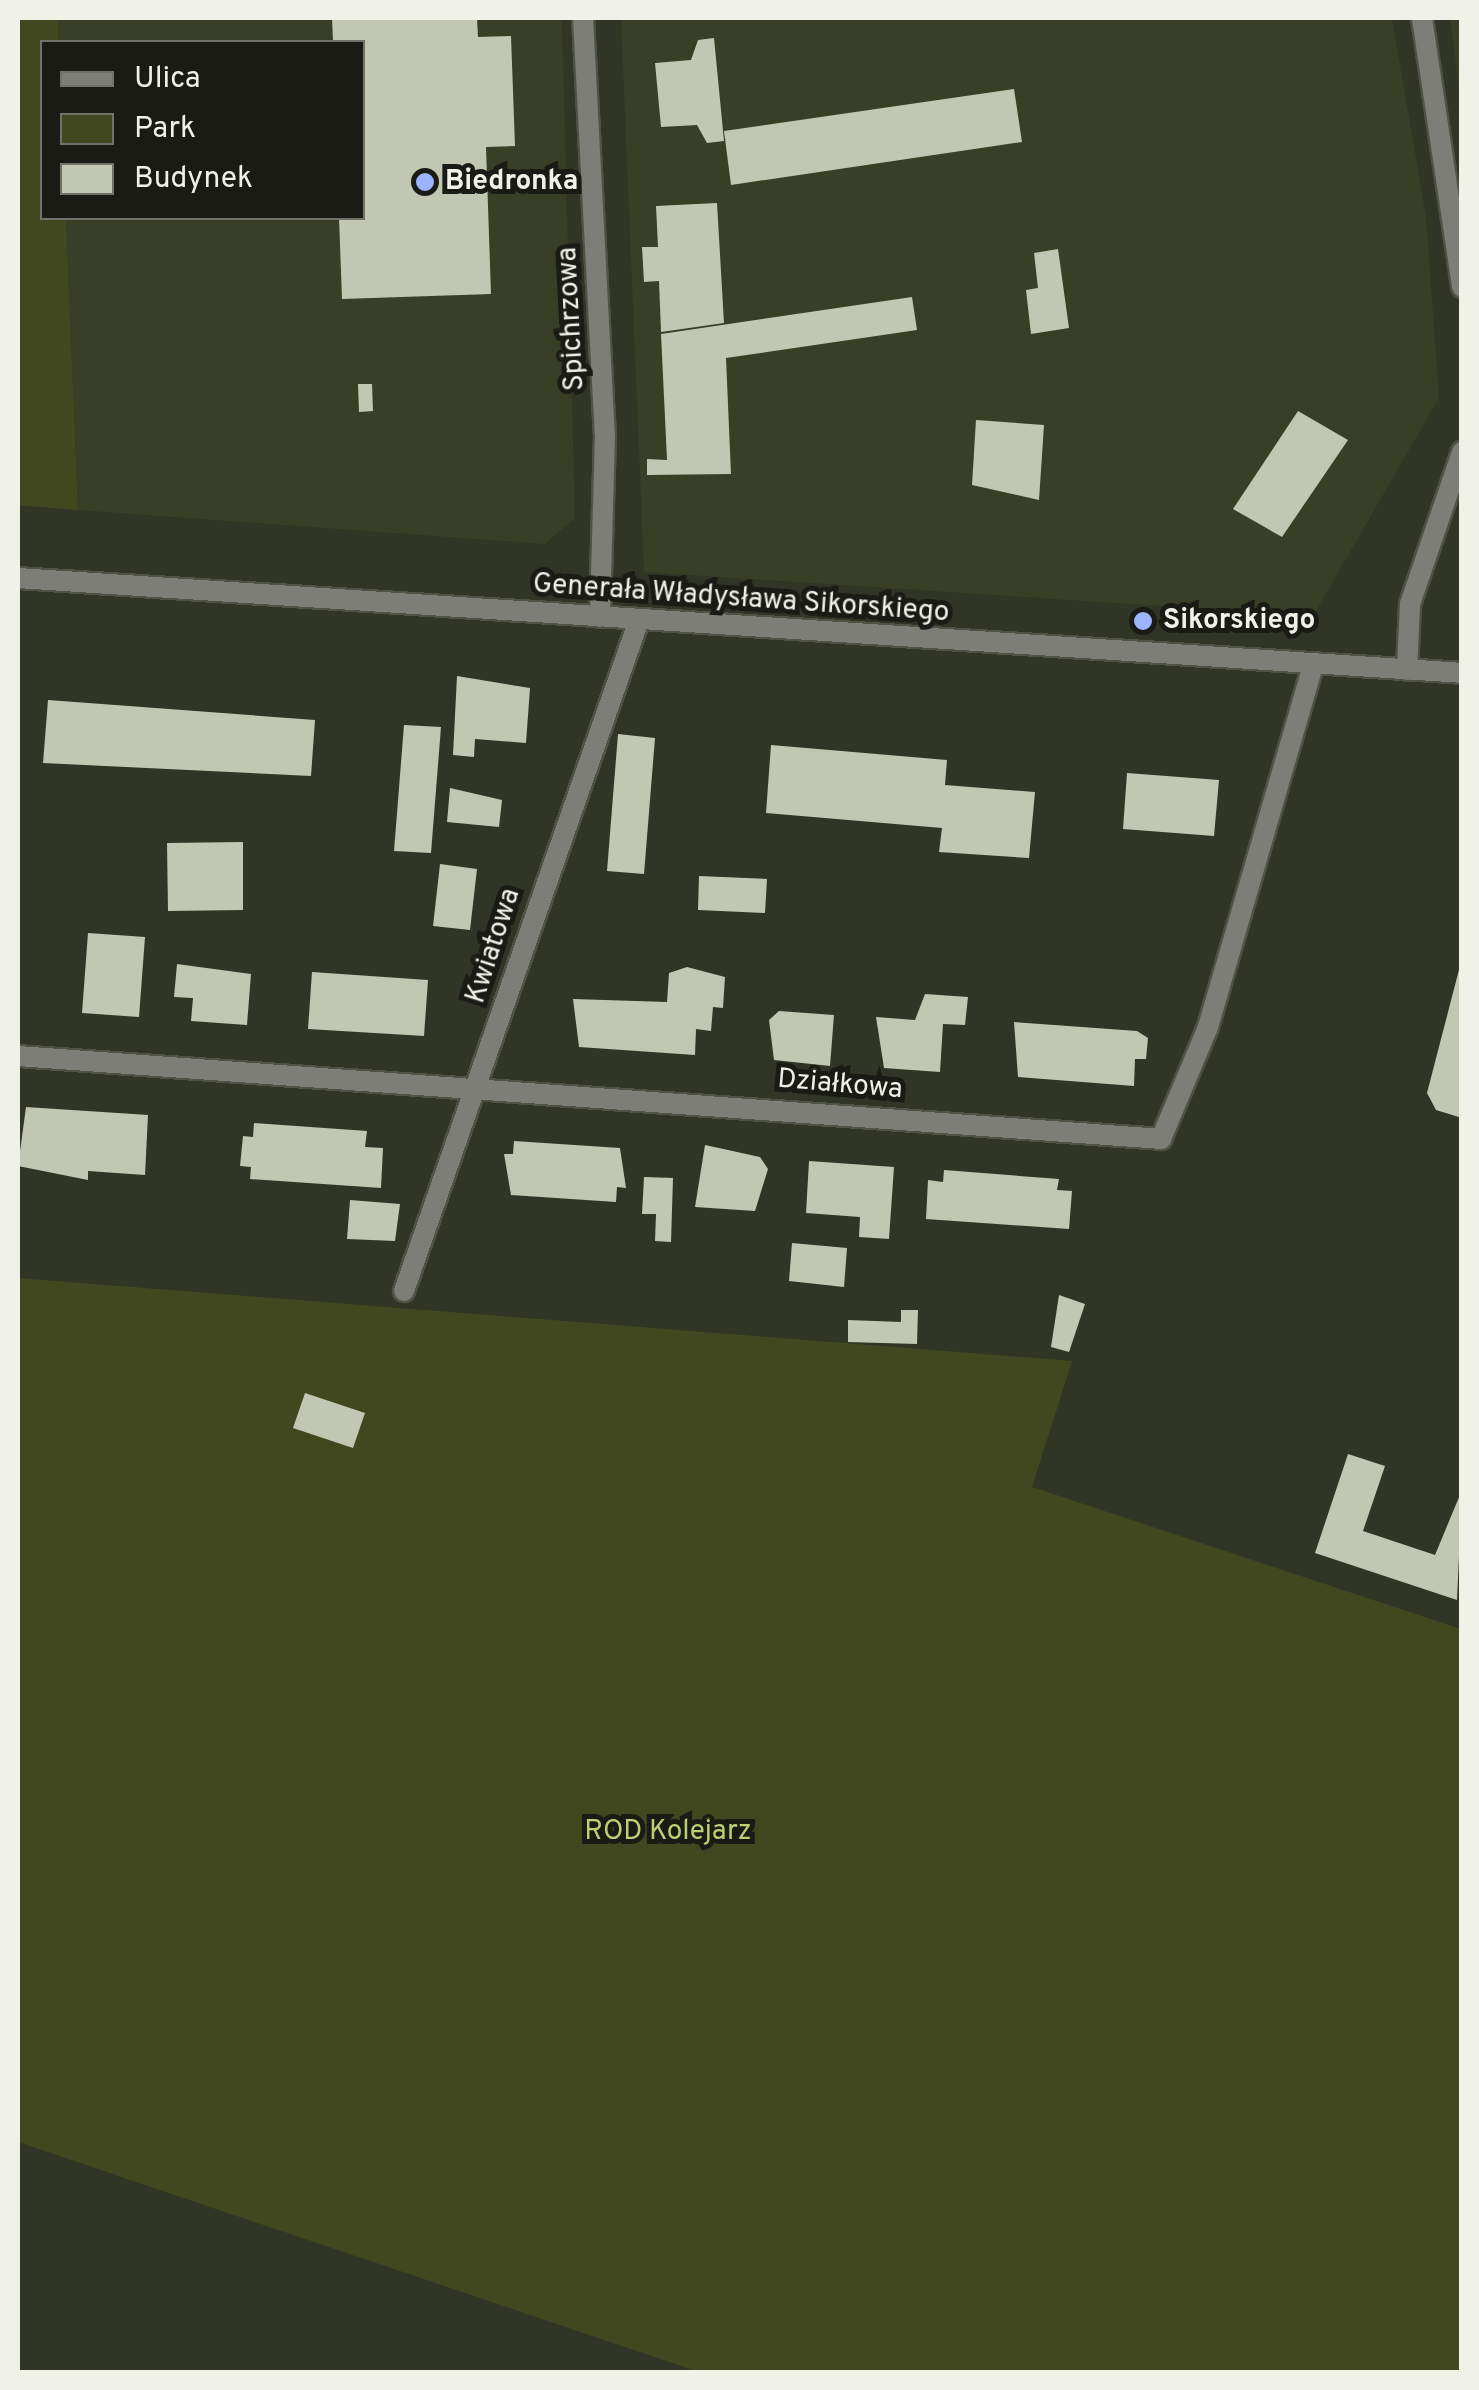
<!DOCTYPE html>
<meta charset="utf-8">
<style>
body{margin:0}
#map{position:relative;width:1479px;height:2390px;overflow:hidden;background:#313525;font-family:Overpass,sans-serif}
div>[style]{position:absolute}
.built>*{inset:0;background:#393e27}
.green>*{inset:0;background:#41481f}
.building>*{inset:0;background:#c2c7b3}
.roads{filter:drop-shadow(2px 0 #505344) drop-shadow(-2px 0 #505344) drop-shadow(0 2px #505344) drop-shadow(0 -2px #505344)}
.minor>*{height:20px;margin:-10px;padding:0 10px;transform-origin:10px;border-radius:10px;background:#7d7f77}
.tertiary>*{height:20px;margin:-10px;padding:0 10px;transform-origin:10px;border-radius:10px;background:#7d7f77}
.dots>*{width:28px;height:28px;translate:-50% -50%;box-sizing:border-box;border:5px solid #1a1b14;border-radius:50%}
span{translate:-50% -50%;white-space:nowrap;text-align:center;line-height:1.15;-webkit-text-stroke:10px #1a1b14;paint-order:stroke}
.poi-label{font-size:28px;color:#f0f2e8;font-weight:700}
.left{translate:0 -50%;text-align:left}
.street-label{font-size:28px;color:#f0f2e8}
.park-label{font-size:28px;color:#bdcf73}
.frame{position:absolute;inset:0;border:20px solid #f0f2e8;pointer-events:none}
.legend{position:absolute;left:40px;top:40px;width:325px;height:180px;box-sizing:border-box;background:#1a1b14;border:2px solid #707169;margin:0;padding:12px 18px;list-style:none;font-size:30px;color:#f0f2e8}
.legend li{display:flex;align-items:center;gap:20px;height:50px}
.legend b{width:50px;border:2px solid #707169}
</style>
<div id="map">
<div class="built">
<i style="clip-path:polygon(562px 18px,575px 518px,545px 544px,78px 510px,66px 218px,362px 218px,362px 42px,58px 42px,57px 20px)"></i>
<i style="clip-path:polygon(621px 18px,1392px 18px,1426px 217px,1439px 398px,1313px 616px,644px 572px)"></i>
<i style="clip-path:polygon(1450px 18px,1461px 18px,1461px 105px)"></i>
</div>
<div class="green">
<i style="clip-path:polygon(18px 18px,103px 18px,58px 20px,58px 42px,42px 42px,42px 218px,66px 218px,78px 510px,18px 505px)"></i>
<i style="clip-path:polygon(18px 1278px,1072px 1361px,1032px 1487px,1461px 1629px,1461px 2372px,699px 2372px,18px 2142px)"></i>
</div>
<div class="building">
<i style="clip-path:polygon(332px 18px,477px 18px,478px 37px,511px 36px,515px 146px,486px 147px,491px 294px,342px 299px,339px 218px,362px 218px,362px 42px,333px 42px)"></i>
<i style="clip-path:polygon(714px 38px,724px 141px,707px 143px,697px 125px,661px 127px,655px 63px,691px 60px,698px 40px)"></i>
<i style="clip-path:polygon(1014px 89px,1022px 142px,731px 185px,724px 131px)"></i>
<i style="clip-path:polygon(717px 203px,724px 323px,661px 332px,659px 281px,644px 282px,642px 247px,658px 247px,656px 206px)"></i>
<i style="clip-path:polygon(1058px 249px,1069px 328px,1031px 334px,1026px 290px,1038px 288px,1034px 253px)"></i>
<i style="clip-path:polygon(912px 297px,917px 330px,726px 358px,731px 474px,647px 475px,647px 459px,667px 460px,661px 334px)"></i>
<i style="clip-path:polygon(358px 384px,372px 384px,373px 411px,359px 412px)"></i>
<i style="clip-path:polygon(1298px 411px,1348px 440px,1282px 537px,1233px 509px)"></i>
<i style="clip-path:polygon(976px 420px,1044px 425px,1039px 500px,972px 485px)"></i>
<i style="clip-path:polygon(457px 676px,530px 688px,526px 743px,475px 739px,474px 757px,453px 755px)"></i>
<i style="clip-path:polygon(48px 700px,315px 720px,311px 776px,43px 763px)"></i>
<i style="clip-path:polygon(404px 725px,441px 727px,431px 853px,394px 851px)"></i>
<i style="clip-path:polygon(618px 734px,655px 738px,644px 874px,607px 871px)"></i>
<i style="clip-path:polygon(771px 745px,947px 760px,945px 785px,1035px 792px,1029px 858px,939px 852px,942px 828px,766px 813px)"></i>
<i style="clip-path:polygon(1127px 773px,1219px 780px,1214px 836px,1123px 829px)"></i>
<i style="clip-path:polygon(450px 788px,502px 800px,499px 827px,447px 822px)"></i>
<i style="clip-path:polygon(243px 842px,243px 910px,168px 911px,167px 843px)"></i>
<i style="clip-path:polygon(440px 864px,477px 869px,470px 930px,433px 926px)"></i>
<i style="clip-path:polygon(699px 876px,767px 879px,765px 913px,698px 910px)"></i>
<i style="clip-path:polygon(88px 933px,145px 937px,139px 1017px,82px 1013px)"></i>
<i style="clip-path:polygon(1461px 962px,1462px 962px,1462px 1118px,1436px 1110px,1427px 1093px)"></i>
<i style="clip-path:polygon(177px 964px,251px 974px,247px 1025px,191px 1021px,193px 998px,174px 997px)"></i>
<i style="clip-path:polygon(687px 967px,725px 977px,723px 1008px,713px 1007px,711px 1031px,696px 1029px,695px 1055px,579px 1047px,573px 999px,667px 1002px,669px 973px)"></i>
<i style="clip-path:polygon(312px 972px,428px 980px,424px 1036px,308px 1029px)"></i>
<i style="clip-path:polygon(925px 994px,968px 997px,965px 1025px,943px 1024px,940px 1072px,884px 1068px,876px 1017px,915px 1020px)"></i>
<i style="clip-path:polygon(779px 1011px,834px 1015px,830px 1066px,774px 1060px,769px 1020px)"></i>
<i style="clip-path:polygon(1014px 1022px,1137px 1031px,1148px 1038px,1146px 1059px,1135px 1059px,1134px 1086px,1018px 1077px)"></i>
<i style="clip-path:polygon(26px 1107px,148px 1115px,145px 1175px,88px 1171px,88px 1180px,18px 1166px)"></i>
<i style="clip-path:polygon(254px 1123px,367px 1131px,365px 1147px,383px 1148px,381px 1188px,250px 1179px,251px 1167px,240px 1166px,243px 1136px,253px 1137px)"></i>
<i style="clip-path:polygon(514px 1141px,620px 1148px,626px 1188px,617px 1187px,616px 1202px,511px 1195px,504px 1154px,513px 1154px)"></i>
<i style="clip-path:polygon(705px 1145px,760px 1157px,768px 1169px,755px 1211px,695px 1207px)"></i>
<i style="clip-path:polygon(809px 1161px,894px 1167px,889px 1239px,859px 1237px,860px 1217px,806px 1213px)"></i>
<i style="clip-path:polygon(944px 1170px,1059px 1179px,1057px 1190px,1072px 1191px,1069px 1229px,926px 1219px,928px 1180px,943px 1182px)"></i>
<i style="clip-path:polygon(644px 1177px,673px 1178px,671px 1242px,655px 1241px,656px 1214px,642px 1214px)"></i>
<i style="clip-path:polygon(350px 1200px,400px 1204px,395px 1241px,347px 1239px)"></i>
<i style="clip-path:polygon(792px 1243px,847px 1248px,844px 1287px,789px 1281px)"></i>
<i style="clip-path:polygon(1059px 1295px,1085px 1304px,1069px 1352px,1051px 1347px)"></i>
<i style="clip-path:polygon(901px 1310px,918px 1310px,917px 1344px,848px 1342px,848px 1320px,901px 1322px)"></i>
<i style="clip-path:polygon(305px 1393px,365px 1413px,353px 1448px,293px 1428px)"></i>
<i style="clip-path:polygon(1348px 1454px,1385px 1466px,1363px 1531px,1435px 1555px,1462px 1490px,1457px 1600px,1315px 1553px)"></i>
</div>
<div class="roads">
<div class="minor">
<i style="left:583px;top:18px;width:417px;rotate:87deg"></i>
<i style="left:605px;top:434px;width:183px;rotate:91.6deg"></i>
<i style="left:1422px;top:18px;width:272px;rotate:81.5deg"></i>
<i style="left:1407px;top:670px;width:66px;rotate:-87.4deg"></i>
<i style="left:1410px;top:604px;width:161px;rotate:-71.1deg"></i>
<i style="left:18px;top:1056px;width:1146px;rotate:4.15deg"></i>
<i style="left:1161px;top:1139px;width:121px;rotate:-67.2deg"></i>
<i style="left:1208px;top:1027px;width:377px;rotate:-73.8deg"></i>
<i style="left:404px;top:1291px;width:711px;rotate:-70.7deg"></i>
</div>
<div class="tertiary">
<i style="left:18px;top:578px;width:1447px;rotate:3.76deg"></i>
</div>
</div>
<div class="dots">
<i style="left:425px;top:182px;background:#9ab5fd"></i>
<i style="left:1143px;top:621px;background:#9ab5fd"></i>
</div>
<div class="poi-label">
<span class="left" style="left:445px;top:182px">Biedronka</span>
<span class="left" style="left:1163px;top:621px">Sikorskiego</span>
</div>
<div class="street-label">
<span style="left:572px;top:319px;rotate:-93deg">Spichrzowa</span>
<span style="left:741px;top:599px;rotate:4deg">Generała Władysława Sikorskiego</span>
<span style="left:494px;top:946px;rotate:-72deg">Kwiatowa</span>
<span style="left:840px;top:1085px;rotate:5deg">Działkowa</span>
</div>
<div class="park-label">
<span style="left:668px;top:1832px">ROD Kolejarz</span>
</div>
<div class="frame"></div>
<ul class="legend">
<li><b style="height:12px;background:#7d7f77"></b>Ulica</li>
<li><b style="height:28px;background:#41481f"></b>Park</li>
<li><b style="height:28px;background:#c2c7b3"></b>Budynek</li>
</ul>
</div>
